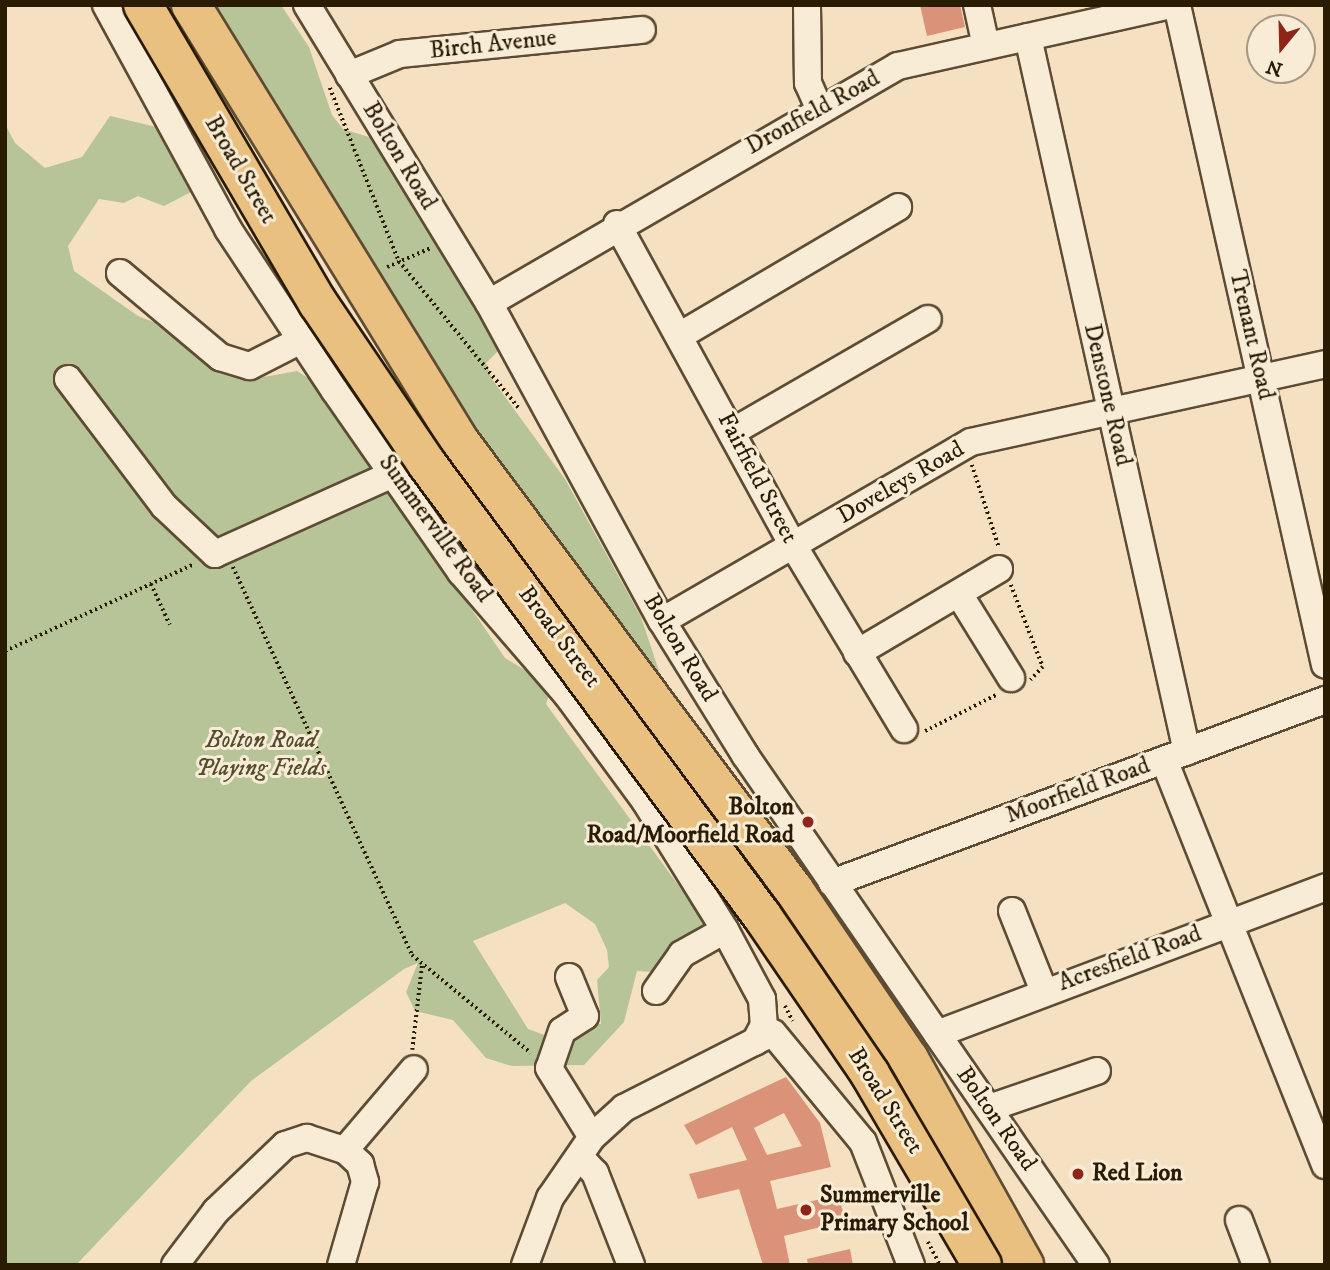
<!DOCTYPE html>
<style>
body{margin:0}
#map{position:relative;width:1330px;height:1270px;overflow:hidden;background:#f5e1c2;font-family:"IM FELL DW Pica",serif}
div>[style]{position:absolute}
.green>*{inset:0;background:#b7c497}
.building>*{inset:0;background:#da9279}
.path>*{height:3.5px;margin-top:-1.75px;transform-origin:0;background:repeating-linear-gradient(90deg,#2a1b03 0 2px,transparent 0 5.5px)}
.roads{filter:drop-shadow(2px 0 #5d4c33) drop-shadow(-2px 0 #5d4c33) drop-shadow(0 2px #5d4c33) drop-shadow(0 -2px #5d4c33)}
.minor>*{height:26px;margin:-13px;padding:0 13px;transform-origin:13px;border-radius:13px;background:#f8ecd7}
.highway>*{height:38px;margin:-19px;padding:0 19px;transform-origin:19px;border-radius:19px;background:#eac081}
.bridges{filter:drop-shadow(2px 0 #2a1b03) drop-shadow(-2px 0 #2a1b03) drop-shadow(0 2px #2a1b03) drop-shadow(0 -2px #2a1b03)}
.highway-bridge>*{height:38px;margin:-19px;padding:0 19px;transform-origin:19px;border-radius:19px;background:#eac081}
.dots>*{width:19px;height:19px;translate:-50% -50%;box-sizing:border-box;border:4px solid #f8ecd7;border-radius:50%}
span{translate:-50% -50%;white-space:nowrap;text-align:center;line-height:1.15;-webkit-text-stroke:6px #f8ecd7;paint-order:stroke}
.street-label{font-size:24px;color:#2a1b03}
.park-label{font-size:24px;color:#544e2f;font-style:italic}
.poi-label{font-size:24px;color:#2a1b03;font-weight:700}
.right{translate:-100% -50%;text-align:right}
.left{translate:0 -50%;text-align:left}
.frame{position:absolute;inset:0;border:7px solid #2a1b03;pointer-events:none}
.north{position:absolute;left:1246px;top:14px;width:70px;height:70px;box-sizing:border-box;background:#f8ecd7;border:2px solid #a69882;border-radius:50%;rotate:199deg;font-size:19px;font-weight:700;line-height:28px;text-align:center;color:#2a1b03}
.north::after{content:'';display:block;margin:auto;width:24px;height:32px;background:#8f2418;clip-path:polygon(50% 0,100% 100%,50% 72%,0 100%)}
</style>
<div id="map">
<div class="green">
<i style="clip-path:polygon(212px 5px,281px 5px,309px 47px,332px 115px,343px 129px,372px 138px,395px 171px,501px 348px,486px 363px,492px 379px,565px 479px,641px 617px,662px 680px,495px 469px)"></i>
<i style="clip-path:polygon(evenodd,110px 116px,165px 129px,199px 188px,164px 206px,138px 196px,124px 203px,99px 199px,68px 246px,74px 271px,138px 316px,169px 328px,223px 370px,252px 379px,297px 371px,311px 380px,391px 497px,447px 560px,460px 592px,505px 658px,538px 678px,549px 695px,546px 704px,711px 930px,666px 950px,653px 972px,637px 971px,624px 1022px,584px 1065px,512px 1066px,486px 1058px,453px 1020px,415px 1011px,406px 992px,418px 963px,404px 969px,251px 1081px,76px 1265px,5px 1265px,5px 124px,15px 143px,45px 168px,82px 157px,110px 116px,565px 903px,595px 924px,607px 950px,609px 967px,597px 980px,601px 1024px,585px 1022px,547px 1036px,528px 1029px,473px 941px,565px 903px)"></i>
</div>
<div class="building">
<i style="clip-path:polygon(920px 5px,960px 5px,965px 27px,927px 36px)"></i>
<i style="clip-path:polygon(evenodd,786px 1077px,820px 1123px,831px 1167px,770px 1181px,777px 1209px,839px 1195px,845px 1221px,784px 1236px,790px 1265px,763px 1265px,739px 1189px,698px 1199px,689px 1174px,747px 1160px,732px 1127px,696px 1145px,684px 1125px,786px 1077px,784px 1113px,802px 1146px,767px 1155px,754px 1128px,784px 1113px)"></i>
<i style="clip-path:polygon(850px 1249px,853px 1265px,808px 1265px,807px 1259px)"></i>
</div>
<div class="path">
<i style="left:330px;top:88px;width:186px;rotate:68.3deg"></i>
<i style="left:399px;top:261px;width:190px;rotate:50.8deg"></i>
<i style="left:387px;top:267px;width:48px;rotate:-23.4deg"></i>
<i style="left:972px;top:465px;width:86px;rotate:71.8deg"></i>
<i style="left:233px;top:567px;width:427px;rotate:65.2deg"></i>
<i style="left:412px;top:955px;width:154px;rotate:39.5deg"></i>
<i style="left:151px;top:584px;width:45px;rotate:65.1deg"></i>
<i style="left:1011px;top:585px;width:88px;rotate:68.7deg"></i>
<i style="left:1043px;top:667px;width:18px;rotate:133deg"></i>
<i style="left:5px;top:651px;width:208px;rotate:-24.7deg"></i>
<i style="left:925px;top:731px;width:80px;rotate:-26.9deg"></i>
<i style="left:785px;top:1006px;width:17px;rotate:62deg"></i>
<i style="left:412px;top:1050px;width:87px;rotate:-83.4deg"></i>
<i style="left:928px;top:1242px;width:26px;rotate:62deg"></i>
</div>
<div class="roads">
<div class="minor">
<i style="left:106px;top:5px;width:255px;rotate:61.4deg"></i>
<i style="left:228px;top:229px;width:194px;rotate:56.6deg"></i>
<i style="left:335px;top:391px;width:221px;rotate:55.2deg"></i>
<i style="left:461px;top:572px;width:164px;rotate:49.2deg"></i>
<i style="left:568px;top:696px;width:130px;rotate:53.7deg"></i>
<i style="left:645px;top:801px;width:152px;rotate:58.2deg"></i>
<i style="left:725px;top:930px;width:78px;rotate:61.8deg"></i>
<i style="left:762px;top:999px;width:26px;rotate:86deg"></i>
<i style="left:764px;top:1025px;width:19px;rotate:118deg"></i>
<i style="left:307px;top:5px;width:349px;rotate:58.6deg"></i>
<i style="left:489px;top:303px;width:362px;rotate:61.5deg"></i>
<i style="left:662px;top:621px;width:158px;rotate:58.2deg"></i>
<i style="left:745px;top:755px;width:619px;rotate:55.46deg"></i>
<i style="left:807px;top:5px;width:78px;rotate:89.3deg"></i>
<i style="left:808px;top:83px;width:27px;rotate:66deg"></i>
<i style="left:977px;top:5px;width:42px;rotate:77.6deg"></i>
<i style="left:1177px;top:5px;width:676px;rotate:77.36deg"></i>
<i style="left:1028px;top:37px;width:732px;rotate:77.46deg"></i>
<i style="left:349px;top:75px;width:55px;rotate:-22.4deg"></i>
<i style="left:400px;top:54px;width:243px;rotate:-5.7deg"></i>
<i style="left:617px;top:224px;width:366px;rotate:61.3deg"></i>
<i style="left:793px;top:545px;width:215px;rotate:58.9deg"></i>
<i style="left:120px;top:273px;width:131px;rotate:40deg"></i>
<i style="left:220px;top:357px;width:31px;rotate:17deg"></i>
<i style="left:250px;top:366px;width:57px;rotate:-27deg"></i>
<i style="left:489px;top:303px;width:473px;rotate:-30.1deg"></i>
<i style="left:898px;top:66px;width:280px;rotate:-12.6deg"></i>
<i style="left:681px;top:335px;width:252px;rotate:-30.5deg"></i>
<i style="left:68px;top:379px;width:159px;rotate:52.9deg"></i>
<i style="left:164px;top:506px;width:70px;rotate:43.3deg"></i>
<i style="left:215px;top:554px;width:195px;rotate:-24.2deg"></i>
<i style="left:732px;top:432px;width:226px;rotate:-30deg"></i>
<i style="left:959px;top:594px;width:99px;rotate:58.2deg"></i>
<i style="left:662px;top:621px;width:357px;rotate:-30.1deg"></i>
<i style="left:971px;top:442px;width:362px;rotate:-12.4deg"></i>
<i style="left:857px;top:653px;width:165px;rotate:-30.6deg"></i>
<i style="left:1164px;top:760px;width:436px;rotate:68.3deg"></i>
<i style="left:832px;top:883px;width:526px;rotate:-20.36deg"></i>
<i style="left:1012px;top:911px;width:84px;rotate:68.3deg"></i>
<i style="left:569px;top:977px;width:42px;rotate:67.7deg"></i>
<i style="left:585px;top:1016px;width:27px;rotate:147deg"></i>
<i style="left:562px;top:1031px;width:39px;rotate:109deg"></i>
<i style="left:549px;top:1068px;width:81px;rotate:58.1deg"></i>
<i style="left:656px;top:991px;width:45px;rotate:-54.9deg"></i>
<i style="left:682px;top:954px;width:49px;rotate:-29.2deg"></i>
<i style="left:773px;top:1033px;width:141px;rotate:50.5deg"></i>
<i style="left:863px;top:1142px;width:132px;rotate:68.7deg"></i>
<i style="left:937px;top:1034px;width:415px;rotate:-20.7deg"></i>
<i style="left:989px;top:1108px;width:114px;rotate:-18.9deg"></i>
<i style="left:345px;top:1150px;width:106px;rotate:-49.6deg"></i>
<i style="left:580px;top:1157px;width:22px;rotate:47deg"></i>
<i style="left:595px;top:1173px;width:99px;rotate:68.6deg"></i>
<i style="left:1239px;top:1220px;width:48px;rotate:69.3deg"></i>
<i style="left:175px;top:1265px;width:68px;rotate:-52.8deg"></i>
<i style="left:216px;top:1211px;width:95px;rotate:-43.7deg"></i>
<i style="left:285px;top:1145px;width:23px;rotate:-18deg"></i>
<i style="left:307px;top:1138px;width:40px;rotate:18deg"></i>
<i style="left:345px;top:1150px;width:21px;rotate:43deg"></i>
<i style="left:360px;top:1164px;width:19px;rotate:74deg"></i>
<i style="left:365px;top:1182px;width:86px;rotate:106.1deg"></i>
<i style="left:525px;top:1265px;width:72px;rotate:-69.5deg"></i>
<i style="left:550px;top:1198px;width:74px;rotate:-55.5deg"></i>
<i style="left:592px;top:1137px;width:43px;rotate:-42.2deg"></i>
<i style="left:624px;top:1108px;width:164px;rotate:-26.9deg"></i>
</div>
<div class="highway">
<i style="left:191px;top:5px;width:513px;rotate:58.39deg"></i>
<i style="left:460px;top:442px;width:559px;rotate:53.29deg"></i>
<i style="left:794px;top:890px;width:204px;rotate:55.8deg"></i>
<i style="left:909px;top:1059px;width:236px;rotate:60.8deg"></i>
</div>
</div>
<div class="bridges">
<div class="highway-bridge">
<i style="left:143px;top:5px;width:346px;rotate:59.6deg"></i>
<i style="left:318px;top:303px;width:194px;rotate:55.9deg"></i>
<i style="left:427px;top:464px;width:563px;rotate:53.46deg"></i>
<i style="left:762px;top:916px;width:191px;rotate:55.6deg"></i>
<i style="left:870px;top:1074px;width:221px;rotate:59.6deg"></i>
</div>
</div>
<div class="dots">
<i style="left:808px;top:822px;background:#8f2418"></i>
<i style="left:1078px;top:1174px;background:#8f2418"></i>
<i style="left:806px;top:1210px;background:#8f2418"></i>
</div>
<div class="street-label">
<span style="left:493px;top:45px;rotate:-6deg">Birch Avenue</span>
<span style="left:813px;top:113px;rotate:-29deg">Dronfield Road</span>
<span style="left:399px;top:156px;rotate:59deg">Bolton Road</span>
<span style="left:240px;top:170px;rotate:60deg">Broad Street</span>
<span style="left:1251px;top:335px;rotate:77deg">Trenant Road</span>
<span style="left:1107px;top:395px;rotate:77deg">Denstone Road</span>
<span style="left:757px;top:478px;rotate:62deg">Fairfield Street</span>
<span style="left:901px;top:483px;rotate:-30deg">Doveleys Road</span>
<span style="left:435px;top:529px;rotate:54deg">Summerville Road</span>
<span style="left:559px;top:637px;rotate:53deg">Broad Street</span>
<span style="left:680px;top:648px;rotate:59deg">Bolton Road</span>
<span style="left:1078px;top:791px;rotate:-20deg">Moorfield Road</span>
<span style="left:1130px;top:959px;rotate:-20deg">Acresfield Road</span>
<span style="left:885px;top:1101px;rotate:58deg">Broad Street</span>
<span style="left:996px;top:1119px;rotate:55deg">Bolton Road</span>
</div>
<div class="park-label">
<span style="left:261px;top:755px">Bolton Road<br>Playing Fields</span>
</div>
<div class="poi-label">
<span class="right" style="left:794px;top:822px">Bolton<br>Road/Moorfield Road</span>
<span class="left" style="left:1092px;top:1174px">Red Lion</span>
<span class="left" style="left:820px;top:1210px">Summerville<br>Primary School</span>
</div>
<div class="frame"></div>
<div class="north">N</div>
</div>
